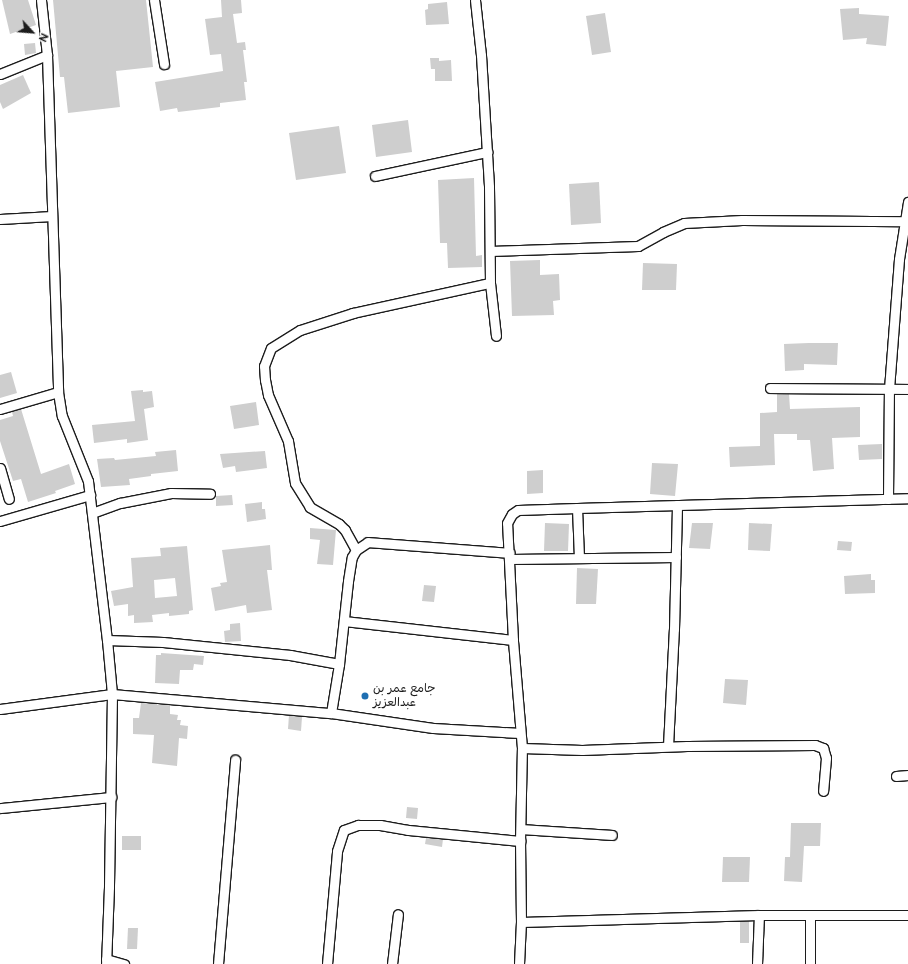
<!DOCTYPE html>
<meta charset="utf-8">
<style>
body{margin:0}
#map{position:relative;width:908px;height:964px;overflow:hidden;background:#fff;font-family:"Balsamiq Sans","Playpen Sans Arabic",sans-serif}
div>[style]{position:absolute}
.building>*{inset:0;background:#cecece}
.roads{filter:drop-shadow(1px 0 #1c1c1c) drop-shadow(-1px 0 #1c1c1c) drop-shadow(0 1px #1c1c1c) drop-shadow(0 -1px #1c1c1c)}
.minor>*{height:9px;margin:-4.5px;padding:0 4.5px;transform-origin:4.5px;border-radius:4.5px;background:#fff}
.dots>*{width:11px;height:11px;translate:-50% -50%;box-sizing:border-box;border:2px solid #fff;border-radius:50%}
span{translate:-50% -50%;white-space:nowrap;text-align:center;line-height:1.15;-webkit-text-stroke:3px #fff;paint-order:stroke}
.poi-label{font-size:12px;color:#1c1c1c}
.left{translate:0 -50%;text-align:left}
.north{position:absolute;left:12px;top:12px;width:40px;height:40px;-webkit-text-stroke:3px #fff;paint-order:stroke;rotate:116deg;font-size:11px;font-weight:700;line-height:16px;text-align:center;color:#1c1c1c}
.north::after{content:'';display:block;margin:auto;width:14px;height:18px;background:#1c1c1c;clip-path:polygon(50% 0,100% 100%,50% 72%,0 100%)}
</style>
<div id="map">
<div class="building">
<i style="clip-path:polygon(2px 0,28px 0,36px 25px,10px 34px)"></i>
<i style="clip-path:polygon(53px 0,146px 0,153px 67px,116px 71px,120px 107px,68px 113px,64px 77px,60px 77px)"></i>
<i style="clip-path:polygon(221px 0,241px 0,242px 13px,233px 14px,237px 43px,245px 42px,246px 50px,243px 50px,247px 82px,244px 82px,246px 100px,220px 103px,220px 107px,178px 112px,177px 108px,160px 111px,155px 82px,223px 71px,221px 54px,210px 55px,205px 19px,222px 17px)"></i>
<i style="clip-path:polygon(447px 2px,449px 24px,426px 25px,425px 10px,428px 9px,428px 4px)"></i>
<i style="clip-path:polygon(859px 8px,859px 14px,889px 16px,886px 46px,866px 44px,867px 38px,843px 40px,840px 9px)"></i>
<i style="clip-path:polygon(605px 13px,611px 52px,592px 55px,586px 16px)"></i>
<i style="clip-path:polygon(35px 43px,36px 53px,25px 55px,24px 44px)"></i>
<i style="clip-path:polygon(430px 58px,439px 58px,439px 61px,451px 60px,452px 81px,435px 81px,435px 69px,431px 69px)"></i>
<i style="clip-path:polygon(23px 75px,31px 93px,3px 109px,0 102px,0 85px)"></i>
<i style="clip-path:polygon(408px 120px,412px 152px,376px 157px,372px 125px)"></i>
<i style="clip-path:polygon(339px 126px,346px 173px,296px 180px,289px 133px)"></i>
<i style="clip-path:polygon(474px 178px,476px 256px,482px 255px,482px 267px,448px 268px,447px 243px,440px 243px,438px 180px)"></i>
<i style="clip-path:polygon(599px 182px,601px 223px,571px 225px,569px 184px)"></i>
<i style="clip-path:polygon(540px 260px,540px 275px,559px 274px,560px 300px,553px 301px,554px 315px,512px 316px,510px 261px)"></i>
<i style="clip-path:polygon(643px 263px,677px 264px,676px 290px,642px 290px)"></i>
<i style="clip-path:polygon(809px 343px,838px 343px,837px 365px,804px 364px,804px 370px,785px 371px,784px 344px)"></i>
<i style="clip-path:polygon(11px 372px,17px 393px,0 398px,0 375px)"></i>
<i style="clip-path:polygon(143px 390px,143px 392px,152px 391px,154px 407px,144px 409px,148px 440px,127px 443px,127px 439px,94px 443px,92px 425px,135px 421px,131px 391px)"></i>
<i style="clip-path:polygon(777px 394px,789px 394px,790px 409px,860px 407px,860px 437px,832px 438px,834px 469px,813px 471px,810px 440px,797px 440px,797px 434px,774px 434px,775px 465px,730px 467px,729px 447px,760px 446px,760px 413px,777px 412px)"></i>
<i style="clip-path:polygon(256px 402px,259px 425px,234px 429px,230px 406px)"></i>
<i style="clip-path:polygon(21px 409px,41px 474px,69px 464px,75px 484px,55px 491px,56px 493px,28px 502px,21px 479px,13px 481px,0 441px,0 420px,13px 416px,12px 412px)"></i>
<i style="clip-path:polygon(882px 444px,882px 459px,859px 460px,858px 445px)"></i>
<i style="clip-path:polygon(176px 450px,178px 471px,151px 474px,151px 476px,129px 479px,130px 485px,101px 487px,97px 459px,114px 458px,115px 460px,156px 456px,155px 452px)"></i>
<i style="clip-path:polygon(265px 451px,267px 468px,236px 472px,235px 466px,223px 468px,220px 454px)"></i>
<i style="clip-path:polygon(652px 463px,678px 464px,675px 496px,650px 494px)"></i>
<i style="clip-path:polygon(543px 470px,543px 493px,527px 494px,527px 471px)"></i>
<i style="clip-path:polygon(232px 495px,233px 505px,216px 506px,216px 496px)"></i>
<i style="clip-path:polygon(262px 502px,262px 509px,265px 509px,266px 519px,247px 522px,245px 504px)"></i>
<i style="clip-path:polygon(545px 523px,569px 524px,568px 551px,544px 551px)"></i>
<i style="clip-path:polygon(692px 523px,713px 523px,710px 549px,689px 548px)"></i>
<i style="clip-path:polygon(749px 523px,772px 524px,770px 551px,748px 550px)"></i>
<i style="clip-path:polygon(310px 528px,336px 530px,333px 565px,317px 564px,320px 540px,310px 539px)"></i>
<i style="clip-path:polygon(838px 541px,852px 542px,851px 551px,837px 550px)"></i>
<i style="clip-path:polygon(270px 545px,272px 570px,267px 570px,272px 610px,247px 613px,246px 605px,215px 611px,211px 588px,221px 586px,220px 583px,227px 582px,222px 550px)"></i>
<i style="clip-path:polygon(evenodd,187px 546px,193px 610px,189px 611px,189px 614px,169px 616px,169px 613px,152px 615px,153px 622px,134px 623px,134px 615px,128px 616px,128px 604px,114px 606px,111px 591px,133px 587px,131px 558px,161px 556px,160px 548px,187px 546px,175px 578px,177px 596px,155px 598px,154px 580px,175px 578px)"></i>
<i style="clip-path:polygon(577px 568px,598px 569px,596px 604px,576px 604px)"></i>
<i style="clip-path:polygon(871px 574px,871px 580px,875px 580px,875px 593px,845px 594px,844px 576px)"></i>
<i style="clip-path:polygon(424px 585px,436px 586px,434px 602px,422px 601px)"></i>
<i style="clip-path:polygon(240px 623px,241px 641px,225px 642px,224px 631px,230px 630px,230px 624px)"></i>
<i style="clip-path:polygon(161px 653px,204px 656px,203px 665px,194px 664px,193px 670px,180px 670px,179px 684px,155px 683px,156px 655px,161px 655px)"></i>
<i style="clip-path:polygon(725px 679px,748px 680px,746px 705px,723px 703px)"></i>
<i style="clip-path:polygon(141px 703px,157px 704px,157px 705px,170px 705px,170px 714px,178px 715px,177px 720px,181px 720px,180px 725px,188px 726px,187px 739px,179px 738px,177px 766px,152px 763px,154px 735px,133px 734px,133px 718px,139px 718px)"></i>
<i style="clip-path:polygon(289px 715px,302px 717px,301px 731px,288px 729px)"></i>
<i style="clip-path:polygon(407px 807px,418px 808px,417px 819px,406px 818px)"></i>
<i style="clip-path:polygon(791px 823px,821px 823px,820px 846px,804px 846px,802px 882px,784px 881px,785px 857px,790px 857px)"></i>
<i style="clip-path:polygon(122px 836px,141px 836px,141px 850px,122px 850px)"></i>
<i style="clip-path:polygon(426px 838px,443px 839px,442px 847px,425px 844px)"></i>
<i style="clip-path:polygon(723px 857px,750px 857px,749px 882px,722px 882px)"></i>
<i style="clip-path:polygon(749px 921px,749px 943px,740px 943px,740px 922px)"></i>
<i style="clip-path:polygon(128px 928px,138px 928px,137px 949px,127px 949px)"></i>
</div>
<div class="roads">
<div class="minor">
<i style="left:41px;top:0;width:55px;rotate:83.8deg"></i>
<i style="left:47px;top:55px;width:337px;rotate:88.1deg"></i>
<i style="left:58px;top:392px;width:24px;rotate:81deg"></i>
<i style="left:62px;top:416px;width:70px;rotate:68.2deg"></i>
<i style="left:88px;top:481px;width:160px;rotate:83.2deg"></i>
<i style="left:107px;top:640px;width:54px;rotate:84.7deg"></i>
<i style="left:112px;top:694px;width:193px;rotate:90.9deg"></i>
<i style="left:109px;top:887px;width:77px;rotate:92.2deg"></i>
<i style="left:154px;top:0;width:65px;rotate:81.1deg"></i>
<i style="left:475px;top:0;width:55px;rotate:83.8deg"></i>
<i style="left:481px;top:55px;width:132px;rotate:86.5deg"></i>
<i style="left:489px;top:187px;width:96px;rotate:89.4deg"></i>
<i style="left:490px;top:283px;width:53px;rotate:83.5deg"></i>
<i style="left:0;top:74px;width:51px;rotate:-22deg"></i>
<i style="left:375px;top:176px;width:115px;rotate:-12.1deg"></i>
<i style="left:0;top:219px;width:52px;rotate:-3.3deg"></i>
<i style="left:490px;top:251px;width:148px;rotate:-1.9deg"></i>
<i style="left:638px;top:246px;width:29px;rotate:-29deg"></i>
<i style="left:663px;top:232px;width:23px;rotate:-23deg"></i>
<i style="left:684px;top:223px;width:58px;rotate:-3deg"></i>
<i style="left:742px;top:220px;width:163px;rotate:0.4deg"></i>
<i style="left:770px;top:388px;width:138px;rotate:0.4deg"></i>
<i style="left:0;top:409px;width:60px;rotate:-16.3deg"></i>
<i style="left:0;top:468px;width:32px;rotate:74deg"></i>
<i style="left:888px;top:499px;width:110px;rotate:-89.5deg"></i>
<i style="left:889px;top:389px;width:130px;rotate:-85.6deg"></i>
<i style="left:899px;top:259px;width:58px;rotate:-81deg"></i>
<i style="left:577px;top:508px;width:50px;rotate:87.7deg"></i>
<i style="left:92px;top:513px;width:30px;rotate:-20deg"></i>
<i style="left:120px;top:503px;width:52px;rotate:-11.1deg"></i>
<i style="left:171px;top:493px;width:39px;rotate:1deg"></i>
<i style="left:0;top:521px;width:94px;rotate:-16.1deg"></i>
<i style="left:356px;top:550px;width:23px;rotate:-119deg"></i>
<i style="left:345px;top:530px;width:8px;rotate:-135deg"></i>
<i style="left:339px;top:524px;width:34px;rotate:-150deg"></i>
<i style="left:310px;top:507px;width:28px;rotate:-122deg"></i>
<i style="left:295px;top:483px;width:43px;rotate:-99.5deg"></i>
<i style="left:288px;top:441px;width:50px;rotate:-113.5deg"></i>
<i style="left:268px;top:395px;width:15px;rotate:-101deg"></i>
<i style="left:265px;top:380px;width:14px;rotate:-94deg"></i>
<i style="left:264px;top:366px;width:19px;rotate:-69deg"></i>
<i style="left:271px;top:348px;width:34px;rotate:-32deg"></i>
<i style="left:300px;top:330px;width:56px;rotate:-17.8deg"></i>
<i style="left:353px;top:313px;width:140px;rotate:-12.4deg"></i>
<i style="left:510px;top:559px;width:166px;rotate:-0.7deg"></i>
<i style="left:344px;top:621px;width:170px;rotate:6.4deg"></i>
<i style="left:107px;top:640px;width:56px;rotate:2deg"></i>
<i style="left:163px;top:642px;width:128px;rotate:5.8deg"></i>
<i style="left:290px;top:655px;width:50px;rotate:10.4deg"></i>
<i style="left:0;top:709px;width:113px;rotate:-7.6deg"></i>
<i style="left:112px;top:694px;width:220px;rotate:5deg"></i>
<i style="left:331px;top:713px;width:103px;rotate:8.4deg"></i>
<i style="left:433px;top:728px;width:87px;rotate:3.3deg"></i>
<i style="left:331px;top:713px;width:50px;rotate:-80.7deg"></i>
<i style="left:339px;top:664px;width:83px;rotate:-83.8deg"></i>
<i style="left:348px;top:581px;width:24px;rotate:-81deg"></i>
<i style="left:352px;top:557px;width:8px;rotate:-60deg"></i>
<i style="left:356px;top:550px;width:14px;rotate:-34deg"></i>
<i style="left:368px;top:542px;width:142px;rotate:4.4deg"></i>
<i style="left:668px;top:746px;width:117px;rotate:-87.1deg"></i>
<i style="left:674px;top:629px;width:124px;rotate:-88.6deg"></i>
<i style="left:522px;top:748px;width:60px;rotate:1.9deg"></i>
<i style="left:582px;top:750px;width:105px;rotate:-2.2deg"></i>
<i style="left:687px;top:746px;width:128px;rotate:-0.4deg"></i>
<i style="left:815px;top:745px;width:9px;rotate:21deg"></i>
<i style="left:823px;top:748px;width:10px;rotate:73deg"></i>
<i style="left:826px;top:758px;width:33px;rotate:95deg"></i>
<i style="left:896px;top:776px;width:12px;rotate:-5deg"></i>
<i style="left:0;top:808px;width:112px;rotate:-5.7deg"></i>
<i style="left:521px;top:829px;width:91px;rotate:3.8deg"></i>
<i style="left:810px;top:915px;width:49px;rotate:90deg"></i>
<i style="left:521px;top:922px;width:238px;rotate:-1.7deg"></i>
<i style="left:759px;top:915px;width:149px"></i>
<i style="left:106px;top:959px;width:19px;rotate:16deg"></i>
<i style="left:218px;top:964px;width:205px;rotate:-85.2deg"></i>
<i style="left:327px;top:964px;width:113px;rotate:-84.9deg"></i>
<i style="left:337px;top:851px;width:22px;rotate:-72deg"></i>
<i style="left:344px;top:830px;width:15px;rotate:-20deg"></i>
<i style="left:358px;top:825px;width:22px"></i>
<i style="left:380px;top:825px;width:28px;rotate:10deg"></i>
<i style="left:408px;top:830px;width:113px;rotate:5.6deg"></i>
<i style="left:392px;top:964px;width:50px;rotate:-83.2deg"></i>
<i style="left:519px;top:964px;width:42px;rotate:-87.3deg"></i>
<i style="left:521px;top:922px;width:81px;rotate:-90.7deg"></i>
<i style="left:520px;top:841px;width:93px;rotate:-88.8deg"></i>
<i style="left:522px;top:748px;width:108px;rotate:-94.8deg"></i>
<i style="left:513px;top:640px;width:117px;rotate:-92.9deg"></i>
<i style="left:507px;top:523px;width:10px;rotate:-61deg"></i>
<i style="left:512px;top:514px;width:7px;rotate:-34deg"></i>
<i style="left:518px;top:510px;width:59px;rotate:-1.9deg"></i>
<i style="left:577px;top:508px;width:331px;rotate:-1.7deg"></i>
<i style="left:757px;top:964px;width:49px;rotate:-87.7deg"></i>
</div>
</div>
<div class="dots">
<i style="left:365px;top:696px;background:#1f6fb2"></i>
</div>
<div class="poi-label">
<span class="left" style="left:373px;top:696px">جامع عمر بن<br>عبدالعزيز</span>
</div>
<div class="north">N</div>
</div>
